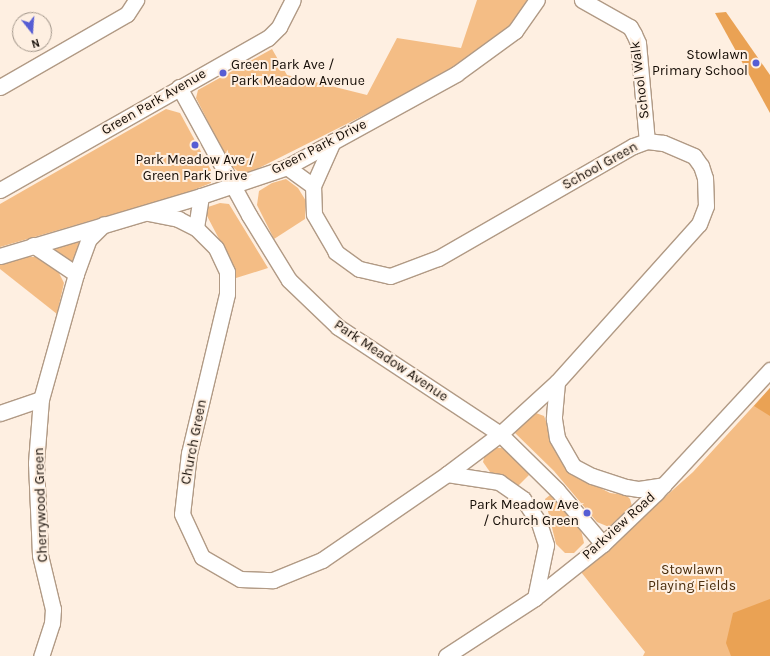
<!DOCTYPE html>
<style>
body{margin:0}
#map{position:relative;width:770px;height:656px;overflow:hidden;background:#feefe1;font-family:Karla,sans-serif}
div>[style]{position:absolute}
.green>*{inset:0;background:#f4bd85}
.forest>*{inset:0;background:#eaa254}
.roads{filter:drop-shadow(1px 0 #b19a85) drop-shadow(-1px 0 #b19a85) drop-shadow(0 1px #b19a85) drop-shadow(0 -1px #b19a85)}
.minor>*{height:15px;margin:-7.5px;padding:0 7.5px;transform-origin:7.5px;border-radius:7.5px;background:#fff}
.dots>*{width:11px;height:11px;translate:-50% -50%;box-sizing:border-box;border:2px solid #feefe1;border-radius:50%}
span{translate:-50% -50%;white-space:nowrap;text-align:center;line-height:1.15;-webkit-text-stroke:4px #feefe1;paint-order:stroke}
.poi-label{font-size:14px;color:#150d06}
.right{translate:-100% -50%;text-align:right}
.left{translate:0 -50%;text-align:left}
.street-label{font-size:14px;color:#150d06}
.park-label{font-size:14px;color:#4a2d0c}
.north{position:absolute;left:12px;top:12px;width:40px;height:40px;box-sizing:border-box;background:#feefe1;border:1px solid #a19589;border-radius:50%;rotate:163deg;font-size:11px;font-weight:700;line-height:16px;text-align:center;color:#150d06}
.north::after{content:'';display:block;margin:auto;width:14px;height:18px;background:#565dd4;clip-path:polygon(50% 0,100% 100%,50% 72%,0 100%)}
</style>
<div id="map">
<div class="green">
<i style="clip-path:polygon(477px 0,527px 0,511px 26px,448px 73px,249px 173px,240px 173px,230px 165px,196px 98px,198px 90px,272px 49px,287px 75px,367px 95px,397px 38px,461px 48px)"></i>
<i style="clip-path:polygon(166px 109px,180px 113px,211px 170px,211px 183px,186px 193px,0 247px,0 204px)"></i>
<i style="clip-path:polygon(286px 179px,298px 188px,306px 201px,305px 219px,274px 239px,257px 205px,259px 191px,272px 183px)"></i>
<i style="clip-path:polygon(220px 203px,229px 204px,268px 268px,236px 278px,229px 258px,206px 214px,208px 207px)"></i>
<i style="clip-path:polygon(82px 238px,73px 264px,50px 247px)"></i>
<i style="clip-path:polygon(23px 257px,41px 257px,57px 269px,64px 283px,57px 314px,0 269px,0 264px)"></i>
<i style="clip-path:polygon(770px 388px,770px 656px,643px 656px,645px 652px,581px 572px,693px 472px)"></i>
<i style="clip-path:polygon(536px 413px,544px 416px,550px 432px,581px 478px,610px 493px,626px 495px,630px 499px,632px 506px,609px 527px,597px 522px,554px 471px,514px 432px,521px 422px)"></i>
<i style="clip-path:polygon(497px 448px,502px 448px,523px 466px,529px 475px,517px 487px,490px 472px,483px 462px,486px 451px)"></i>
<i style="clip-path:polygon(550px 495px,581px 530px,584px 543px,574px 553px,565px 553px,556px 544px,545px 499px)"></i>
</div>
<div class="forest">
<i style="clip-path:polygon(726px 12px,770px 75px,770px 113px,715px 13px)"></i>
<i style="clip-path:polygon(770px 388px,770px 416px,754px 406px)"></i>
<i style="clip-path:polygon(770px 599px,770px 656px,731px 656px,726px 643px,733px 613px)"></i>
</div>
<div class="roads">
<div class="minor">
<i style="left:582px;top:0;width:55px;rotate:29.4deg"></i>
<i style="left:630px;top:27px;width:8px;rotate:60deg"></i>
<i style="left:634px;top:34px;width:10px;rotate:66deg"></i>
<i style="left:638px;top:43px;width:98px;rotate:84.8deg"></i>
<i style="left:0;top:87px;width:146px;rotate:-29.9deg"></i>
<i style="left:127px;top:14px;width:17px;rotate:-57deg"></i>
<i style="left:179px;top:87px;width:146px;rotate:61.3deg"></i>
<i style="left:249px;top:215px;width:76px;rotate:58.4deg"></i>
<i style="left:289px;top:280px;width:68px;rotate:43.8deg"></i>
<i style="left:338px;top:327px;width:194px;rotate:33.4deg"></i>
<i style="left:500px;top:434px;width:80px;rotate:44.5deg"></i>
<i style="left:557px;top:490px;width:71px;rotate:49.6deg"></i>
<i style="left:313px;top:186px;width:49px;rotate:-66deg"></i>
<i style="left:0;top:190px;width:308px;rotate:-29.6deg"></i>
<i style="left:268px;top:38px;width:16px;rotate:-45deg"></i>
<i style="left:279px;top:27px;width:30px;rotate:-63deg"></i>
<i style="left:201px;top:196px;width:32px;rotate:99deg"></i>
<i style="left:196px;top:228px;width:28px;rotate:45deg"></i>
<i style="left:216px;top:248px;width:26px;rotate:65deg"></i>
<i style="left:227px;top:272px;width:22px;rotate:90deg"></i>
<i style="left:227px;top:294px;width:163px;rotate:103.4deg"></i>
<i style="left:189px;top:453px;width:61px;rotate:96.5deg"></i>
<i style="left:182px;top:514px;width:47px;rotate:65.1deg"></i>
<i style="left:202px;top:557px;width:44px;rotate:30.1deg"></i>
<i style="left:240px;top:579px;width:33px;rotate:2deg"></i>
<i style="left:273px;top:580px;width:53px;rotate:-22.2deg"></i>
<i style="left:322px;top:560px;width:152px;rotate:-34.5deg"></i>
<i style="left:447px;top:474px;width:66px;rotate:-37deg"></i>
<i style="left:500px;top:434px;width:77px;rotate:-42.4deg"></i>
<i style="left:557px;top:382px;width:212px;rotate:-48.1deg"></i>
<i style="left:699px;top:224px;width:19px;rotate:-69deg"></i>
<i style="left:706px;top:206px;width:28px;rotate:-92deg"></i>
<i style="left:705px;top:178px;width:13px;rotate:-108deg"></i>
<i style="left:701px;top:166px;width:12px;rotate:-125deg"></i>
<i style="left:694px;top:156px;width:34px;rotate:-157deg"></i>
<i style="left:663px;top:143px;width:16px;rotate:-173deg"></i>
<i style="left:647px;top:141px;width:15px;rotate:160deg"></i>
<i style="left:633px;top:146px;width:225px;rotate:150.1deg"></i>
<i style="left:438px;top:258px;width:51px;rotate:159.4deg"></i>
<i style="left:390px;top:276px;width:32px;rotate:-167deg"></i>
<i style="left:359px;top:269px;width:29px;rotate:-144deg"></i>
<i style="left:336px;top:252px;width:44px;rotate:-120.1deg"></i>
<i style="left:314px;top:214px;width:28px;rotate:-92deg"></i>
<i style="left:313px;top:186px;width:32px;rotate:-144deg"></i>
<i style="left:148px;top:213px;width:31px;rotate:11deg"></i>
<i style="left:178px;top:219px;width:20px;rotate:27deg"></i>
<i style="left:33px;top:245px;width:52px;rotate:34deg"></i>
<i style="left:76px;top:274px;width:130px;rotate:105.6deg"></i>
<i style="left:41px;top:399px;width:64px;rotate:94.5deg"></i>
<i style="left:36px;top:463px;width:92px;rotate:87.5deg"></i>
<i style="left:40px;top:555px;width:56px;rotate:76.5deg"></i>
<i style="left:53px;top:609px;width:14px;rotate:94deg"></i>
<i style="left:52px;top:623px;width:35px;rotate:108deg"></i>
<i style="left:0;top:256px;width:210px;rotate:-16.6deg"></i>
<i style="left:201px;top:196px;width:91px;rotate:-18.6deg"></i>
<i style="left:287px;top:167px;width:193px;rotate:-28.8deg"></i>
<i style="left:456px;top:74px;width:73px;rotate:-36.1deg"></i>
<i style="left:515px;top:31px;width:38px;rotate:-55deg"></i>
<i style="left:76px;top:274px;width:37px;rotate:-70deg"></i>
<i style="left:89px;top:239px;width:21px;rotate:-45deg"></i>
<i style="left:557px;top:382px;width:37px;rotate:95deg"></i>
<i style="left:554px;top:419px;width:19px;rotate:81deg"></i>
<i style="left:557px;top:438px;width:32px;rotate:60deg"></i>
<i style="left:573px;top:466px;width:21px;rotate:28deg"></i>
<i style="left:592px;top:476px;width:36px;rotate:18deg"></i>
<i style="left:626px;top:487px;width:13px;rotate:9deg"></i>
<i style="left:639px;top:489px;width:25px;rotate:-9deg"></i>
<i style="left:0;top:413px;width:43px;rotate:-18.9deg"></i>
<i style="left:447px;top:474px;width:53px;rotate:8.7deg"></i>
<i style="left:499px;top:482px;width:29px;rotate:35deg"></i>
<i style="left:523px;top:499px;width:29px;rotate:56deg"></i>
<i style="left:539px;top:523px;width:23px;rotate:72deg"></i>
<i style="left:546px;top:545px;width:54px;rotate:101.7deg"></i>
<i style="left:446px;top:656px;width:106px;rotate:-33.1deg"></i>
<i style="left:535px;top:598px;width:87px;rotate:-38.5deg"></i>
<i style="left:603px;top:544px;width:74px;rotate:-43.9deg"></i>
<i style="left:656px;top:493px;width:168px;rotate:-47.2deg"></i>
</div>
</div>
<div class="dots">
<i style="left:756px;top:63px;background:#565dd4"></i>
<i style="left:223px;top:73px;background:#565dd4"></i>
<i style="left:195px;top:145px;background:#565dd4"></i>
<i style="left:587px;top:513px;background:#565dd4"></i>
</div>
<div class="poi-label">
<span class="right" style="left:748px;top:63px">Stowlawn<br>Primary School</span>
<span class="left" style="left:231px;top:73px">Green Park Ave /<br>Park Meadow Avenue</span>
<span style="left:195px;top:168px">Park Meadow Ave /<br>Green Park Drive</span>
<span class="right" style="left:579px;top:513px">Park Meadow Ave<br>/ Church Green</span>
</div>
<div class="street-label">
<span style="left:640px;top:80px;rotate:-97deg">School Walk</span>
<span style="left:154px;top:102px;rotate:-30deg">Green Park Avenue</span>
<span style="left:319px;top:147px;rotate:-27deg">Green Park Drive</span>
<span style="left:600px;top:166px;rotate:-29deg">School Green</span>
<span style="left:391px;top:361px;rotate:34deg">Park Meadow Avenue</span>
<span style="left:194px;top:442px;rotate:-79deg">Church Green</span>
<span style="left:41px;top:505px;rotate:-92deg">Cherrywood Green</span>
<span style="left:619px;top:526px;rotate:-42deg">Parkview Road</span>
</div>
<div class="park-label">
<span style="left:692px;top:578px">Stowlawn<br>Playing Fields</span>
</div>
<div class="north">N</div>
</div>
